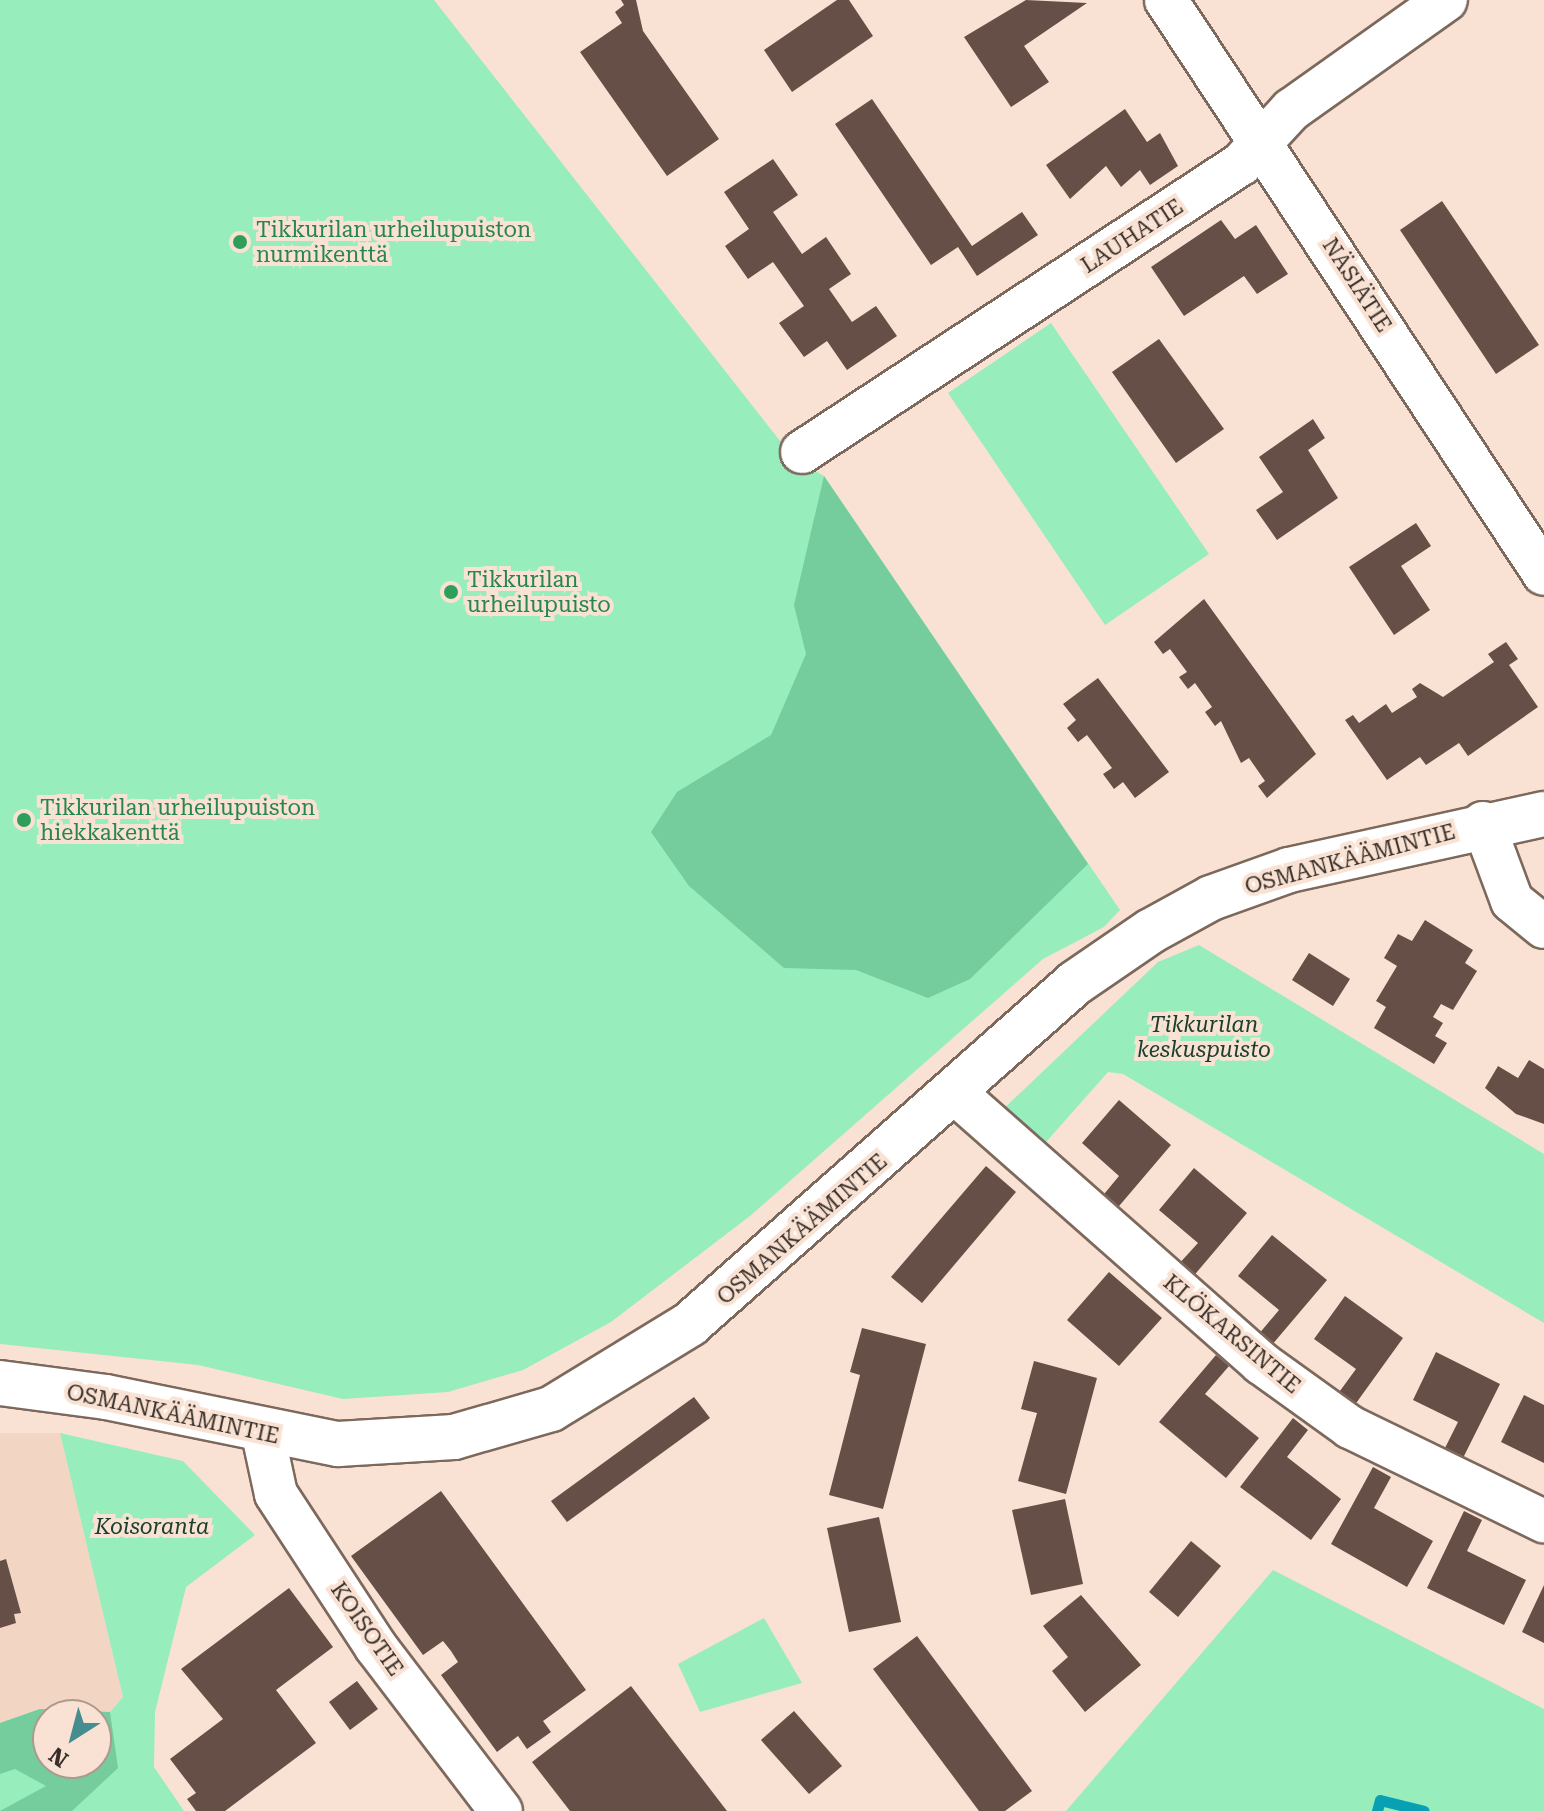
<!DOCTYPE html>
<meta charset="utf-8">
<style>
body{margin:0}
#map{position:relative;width:1544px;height:1811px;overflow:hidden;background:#f9e2d3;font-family:"Roboto Serif",serif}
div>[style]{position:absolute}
.built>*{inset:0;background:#f2d5c2}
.green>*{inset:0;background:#98edbd}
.forest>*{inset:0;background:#75cc9c}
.stream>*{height:11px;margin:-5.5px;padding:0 5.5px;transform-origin:5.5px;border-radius:5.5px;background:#08a1b3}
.building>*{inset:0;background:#654f47}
.roads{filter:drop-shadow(2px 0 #7d695c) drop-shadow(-2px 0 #7d695c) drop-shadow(0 2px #7d695c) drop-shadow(0 -2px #7d695c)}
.minor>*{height:42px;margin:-21px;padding:0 21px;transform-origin:21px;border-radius:21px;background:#fff}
.tertiary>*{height:44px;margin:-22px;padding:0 22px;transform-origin:22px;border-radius:22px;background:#fff}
.dots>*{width:22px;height:22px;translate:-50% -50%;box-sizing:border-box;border:4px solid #f9e2d3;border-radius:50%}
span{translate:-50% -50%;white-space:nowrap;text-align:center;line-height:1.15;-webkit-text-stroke:8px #f9e2d3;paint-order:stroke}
.leisure-label{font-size:22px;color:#27864d}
.left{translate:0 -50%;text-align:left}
.street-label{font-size:22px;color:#372e28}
.park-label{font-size:22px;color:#1b402d;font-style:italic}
.north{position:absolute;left:32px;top:1699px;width:80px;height:80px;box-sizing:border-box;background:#f9e2d3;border:2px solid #ab9a8f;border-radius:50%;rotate:216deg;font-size:22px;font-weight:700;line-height:32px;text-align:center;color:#372e28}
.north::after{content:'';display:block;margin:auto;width:28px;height:36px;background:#458d8f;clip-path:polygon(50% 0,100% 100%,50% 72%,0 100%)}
</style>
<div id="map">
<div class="built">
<i style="clip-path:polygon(0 1433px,60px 1433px,123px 1697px,110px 1712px,40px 1709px,0 1723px)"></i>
</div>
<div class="green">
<i style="clip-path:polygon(0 0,434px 0,795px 460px,824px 476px,1120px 910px,1104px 927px,1043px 959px,750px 1216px,611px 1322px,523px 1370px,448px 1392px,343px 1399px,198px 1365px,0 1344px)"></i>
<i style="clip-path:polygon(1051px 323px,1209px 554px,1105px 625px,948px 393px)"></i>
<i style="clip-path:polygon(1199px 945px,1544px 1154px,1544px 1323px,1123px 1074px,1108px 1072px,1039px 1150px,998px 1114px,1158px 962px)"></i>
<i style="clip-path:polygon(evenodd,60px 1433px,183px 1461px,255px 1535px,186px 1587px,155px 1712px,154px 1767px,184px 1811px,0 1811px,0 1723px,40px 1709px,110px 1712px,123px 1697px,60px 1433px,48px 1715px,96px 1715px,96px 1763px,48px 1763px,48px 1715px)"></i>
<i style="clip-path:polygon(1273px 1570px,1544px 1709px,1544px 1811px,1066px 1811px)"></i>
<i style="clip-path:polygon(764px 1618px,802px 1683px,700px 1712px,678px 1664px)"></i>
</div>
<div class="forest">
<i style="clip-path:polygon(824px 476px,1088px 864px,970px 979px,928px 998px,856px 970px,784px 968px,689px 886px,651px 832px,677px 792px,771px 735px,806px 654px,794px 605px)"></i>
<i style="clip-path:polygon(evenodd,40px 1709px,110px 1712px,118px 1768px,72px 1811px,0 1811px,46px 1786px,15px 1769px,0 1774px,0 1723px,40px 1709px,96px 1715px,96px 1763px,48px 1763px,48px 1715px,96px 1715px)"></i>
</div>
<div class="stream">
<i style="left:1377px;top:1811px;width:11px;rotate:-75deg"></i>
<i style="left:1380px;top:1800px;width:45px;rotate:14deg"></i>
</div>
<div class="building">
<i style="clip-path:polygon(621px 0,636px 0,643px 31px,719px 139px,667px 176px,580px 52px,622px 23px,615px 12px,624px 5px)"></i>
<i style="clip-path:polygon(837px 0,849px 0,873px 36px,792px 92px,764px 50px)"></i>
<i style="clip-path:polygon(1026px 0,1087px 3px,1024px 46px,1049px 82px,1011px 107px,964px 37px)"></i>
<i style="clip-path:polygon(872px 99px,972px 246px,1022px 212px,1038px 235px,977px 276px,958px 247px,931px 265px,835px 124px)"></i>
<i style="clip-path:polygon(1125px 109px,1147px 142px,1160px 133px,1178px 166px,1150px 185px,1140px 170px,1121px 187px,1106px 166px,1070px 199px,1046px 165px)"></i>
<i style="clip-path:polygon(773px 159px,798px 195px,773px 212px,802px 254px,826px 237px,851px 274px,829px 289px,852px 322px,876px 306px,897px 336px,847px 370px,827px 341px,804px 357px,779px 323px,804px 306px,773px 262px,748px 279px,725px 246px,749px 229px,724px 192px)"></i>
<i style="clip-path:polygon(1442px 201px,1539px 345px,1496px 374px,1400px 230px)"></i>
<i style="clip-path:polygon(1221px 220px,1235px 239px,1256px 225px,1288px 274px,1257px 294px,1244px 276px,1184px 316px,1151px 267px)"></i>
<i style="clip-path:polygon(1159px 339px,1224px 429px,1176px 463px,1112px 372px)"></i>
<i style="clip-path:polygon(1313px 419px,1325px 438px,1308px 450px,1338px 498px,1277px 540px,1256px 510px,1283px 492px,1259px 457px)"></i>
<i style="clip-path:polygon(1416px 523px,1431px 546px,1401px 566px,1430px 610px,1394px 635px,1349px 567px)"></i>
<i style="clip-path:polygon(1204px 599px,1316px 754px,1267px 798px,1258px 786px,1265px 781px,1249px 758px,1241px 763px,1221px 721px,1215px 726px,1205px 712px,1212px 707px,1195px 683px,1188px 689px,1179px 677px,1187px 672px,1170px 649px,1163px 654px,1154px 642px)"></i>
<i style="clip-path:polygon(1506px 642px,1518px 659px,1509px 665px,1538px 707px,1468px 756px,1459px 743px,1426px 765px,1420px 757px,1387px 780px,1345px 720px,1353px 715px,1359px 723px,1386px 704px,1392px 713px,1417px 697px,1412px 689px,1420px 683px,1443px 697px,1494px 662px,1488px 654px)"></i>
<i style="clip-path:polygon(1098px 678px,1169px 772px,1135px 798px,1123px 782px,1114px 789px,1103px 774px,1112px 768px,1087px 735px,1078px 742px,1067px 728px,1076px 720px,1063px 704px)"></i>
<i style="clip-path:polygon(1425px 920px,1473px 950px,1465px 963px,1477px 971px,1453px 1010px,1441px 1004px,1433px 1017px,1443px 1023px,1435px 1036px,1447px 1043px,1434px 1064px,1374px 1028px,1386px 1007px,1376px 1001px,1397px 966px,1384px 958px,1398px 934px,1412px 941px)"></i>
<i style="clip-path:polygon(1309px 953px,1350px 979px,1333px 1006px,1292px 980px)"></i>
<i style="clip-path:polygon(1529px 1060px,1544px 1069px,1544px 1124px,1516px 1114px,1485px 1088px,1498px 1066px,1518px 1078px)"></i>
<i style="clip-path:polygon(1119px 1100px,1171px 1145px,1114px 1212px,1100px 1199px,1119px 1176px,1082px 1143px)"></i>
<i style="clip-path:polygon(986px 1166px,1016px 1192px,922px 1303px,891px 1277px)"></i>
<i style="clip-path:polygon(1194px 1168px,1247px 1213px,1191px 1279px,1177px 1266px,1198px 1243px,1159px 1210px)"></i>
<i style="clip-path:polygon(1272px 1235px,1327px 1280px,1271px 1346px,1258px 1335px,1279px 1310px,1238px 1276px)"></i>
<i style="clip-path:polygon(1109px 1272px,1162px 1318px,1119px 1366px,1067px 1320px)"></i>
<i style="clip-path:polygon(1345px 1296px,1403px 1338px,1354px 1406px,1337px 1395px,1356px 1369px,1314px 1339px)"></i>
<i style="clip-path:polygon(862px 1328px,926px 1344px,883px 1509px,829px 1495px,860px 1375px,850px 1372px)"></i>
<i style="clip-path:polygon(1436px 1352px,1500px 1384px,1461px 1462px,1443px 1452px,1458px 1422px,1413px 1400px)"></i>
<i style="clip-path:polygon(1216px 1355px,1229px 1366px,1205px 1394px,1259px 1438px,1226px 1478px,1159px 1422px)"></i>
<i style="clip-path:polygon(1034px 1361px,1097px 1378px,1066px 1494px,1018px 1481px,1037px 1413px,1021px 1409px)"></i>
<i style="clip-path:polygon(1524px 1395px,1544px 1405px,1544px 1463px,1501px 1442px)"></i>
<i style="clip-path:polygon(694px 1397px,710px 1418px,567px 1522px,551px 1501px)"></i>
<i style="clip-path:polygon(1293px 1418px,1308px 1430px,1287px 1457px,1341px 1499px,1311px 1540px,1240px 1487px)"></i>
<i style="clip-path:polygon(1373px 1467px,1391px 1477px,1374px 1508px,1433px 1541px,1407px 1587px,1331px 1544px)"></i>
<i style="clip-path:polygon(441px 1491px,586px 1690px,543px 1721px,551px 1732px,527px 1749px,518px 1736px,497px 1752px,441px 1675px,458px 1662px,451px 1651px,443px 1641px,423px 1655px,351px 1556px)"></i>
<i style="clip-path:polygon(1065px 1499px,1083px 1584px,1031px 1595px,1012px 1510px)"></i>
<i style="clip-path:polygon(1464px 1511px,1482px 1520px,1467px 1551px,1526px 1580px,1504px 1625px,1427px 1588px)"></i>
<i style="clip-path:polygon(879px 1517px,901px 1622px,849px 1632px,827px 1528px)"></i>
<i style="clip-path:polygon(1191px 1541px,1221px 1566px,1178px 1617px,1149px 1592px)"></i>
<i style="clip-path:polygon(6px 1559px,21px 1613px,14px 1614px,16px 1623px,0 1628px,0 1561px)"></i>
<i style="clip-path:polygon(1544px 1585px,1544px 1643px,1522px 1632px)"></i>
<i style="clip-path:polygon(289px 1588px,333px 1647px,276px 1690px,316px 1743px,225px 1811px,196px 1811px,187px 1799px,196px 1793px,170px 1759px,223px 1719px,181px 1669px)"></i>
<i style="clip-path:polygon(1081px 1595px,1141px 1665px,1085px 1712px,1052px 1671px,1068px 1657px,1043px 1626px)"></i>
<i style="clip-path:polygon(917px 1636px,1032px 1791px,1005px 1811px,979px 1811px,873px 1669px)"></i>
<i style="clip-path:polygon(357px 1681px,378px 1709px,350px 1730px,329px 1702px)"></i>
<i style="clip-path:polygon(631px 1686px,727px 1811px,570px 1811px,532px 1762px)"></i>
<i style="clip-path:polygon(794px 1711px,842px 1766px,809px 1794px,761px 1740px)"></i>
</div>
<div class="roads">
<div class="minor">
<i style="left:1166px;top:0;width:687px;rotate:56.63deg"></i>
<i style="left:802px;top:452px;width:525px;rotate:-33.27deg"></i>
<i style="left:1241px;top:164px;width:74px;rotate:-47.2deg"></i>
<i style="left:1291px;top:110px;width:190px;rotate:-35.4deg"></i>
<i style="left:1483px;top:823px;width:83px;rotate:69.6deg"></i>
<i style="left:1512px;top:901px;width:41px;rotate:39.1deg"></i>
<i style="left:956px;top:1094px;width:407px;rotate:41.4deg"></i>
<i style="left:1261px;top:1363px;width:110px;rotate:35.7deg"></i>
<i style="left:1350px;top:1427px;width:216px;rotate:25.9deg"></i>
<i style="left:263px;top:1434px;width:61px;rotate:77.8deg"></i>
<i style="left:276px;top:1494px;width:183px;rotate:56.8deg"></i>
<i style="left:376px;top:1647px;width:206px;rotate:52.7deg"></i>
</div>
<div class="tertiary">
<i style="left:0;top:1383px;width:107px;rotate:7.5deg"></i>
<i style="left:106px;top:1397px;width:237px;rotate:11.5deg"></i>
<i style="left:338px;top:1444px;width:116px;rotate:-3.5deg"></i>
<i style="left:454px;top:1437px;width:101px;rotate:-16.1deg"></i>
<i style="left:551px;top:1409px;width:163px;rotate:-31.4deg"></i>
<i style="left:690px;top:1324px;width:514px;rotate:-41.53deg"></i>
<i style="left:1075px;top:983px;width:92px;rotate:-34.4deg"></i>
<i style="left:1151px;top:931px;width:68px;rotate:-28.8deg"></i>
<i style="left:1211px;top:898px;width:83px;rotate:-19.7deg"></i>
<i style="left:1289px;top:870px;width:261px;rotate:-12.4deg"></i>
</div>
</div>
<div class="dots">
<i style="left:240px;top:242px;background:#2e9e5b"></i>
<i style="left:451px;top:592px;background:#2e9e5b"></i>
<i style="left:24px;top:820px;background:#2e9e5b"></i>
</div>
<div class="leisure-label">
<span class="left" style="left:256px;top:242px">Tikkurilan urheilupuiston<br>nurmikenttä</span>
<span class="left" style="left:467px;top:592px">Tikkurilan<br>urheilupuisto</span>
<span class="left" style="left:40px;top:820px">Tikkurilan urheilupuiston<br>hiekkakenttä</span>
</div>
<div class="street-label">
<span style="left:1132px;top:236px;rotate:-33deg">LAUHATIE</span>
<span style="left:1357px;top:285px;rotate:57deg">NÄSIÄTIE</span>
<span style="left:1350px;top:859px;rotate:-15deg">OSMANKÄÄMINTIE</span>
<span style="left:802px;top:1229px;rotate:-41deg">OSMANKÄÄMINTIE</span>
<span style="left:1232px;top:1334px;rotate:40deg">KLÖKARSINTIE</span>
<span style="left:173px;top:1414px;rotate:12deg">OSMANKÄÄMINTIE</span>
<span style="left:367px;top:1629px;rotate:55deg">KOISOTIE</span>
</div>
<div class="park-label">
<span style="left:1204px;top:1037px">Tikkurilan<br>keskuspuisto</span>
<span style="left:152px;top:1527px">Koisoranta</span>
</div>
<div class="north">N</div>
</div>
